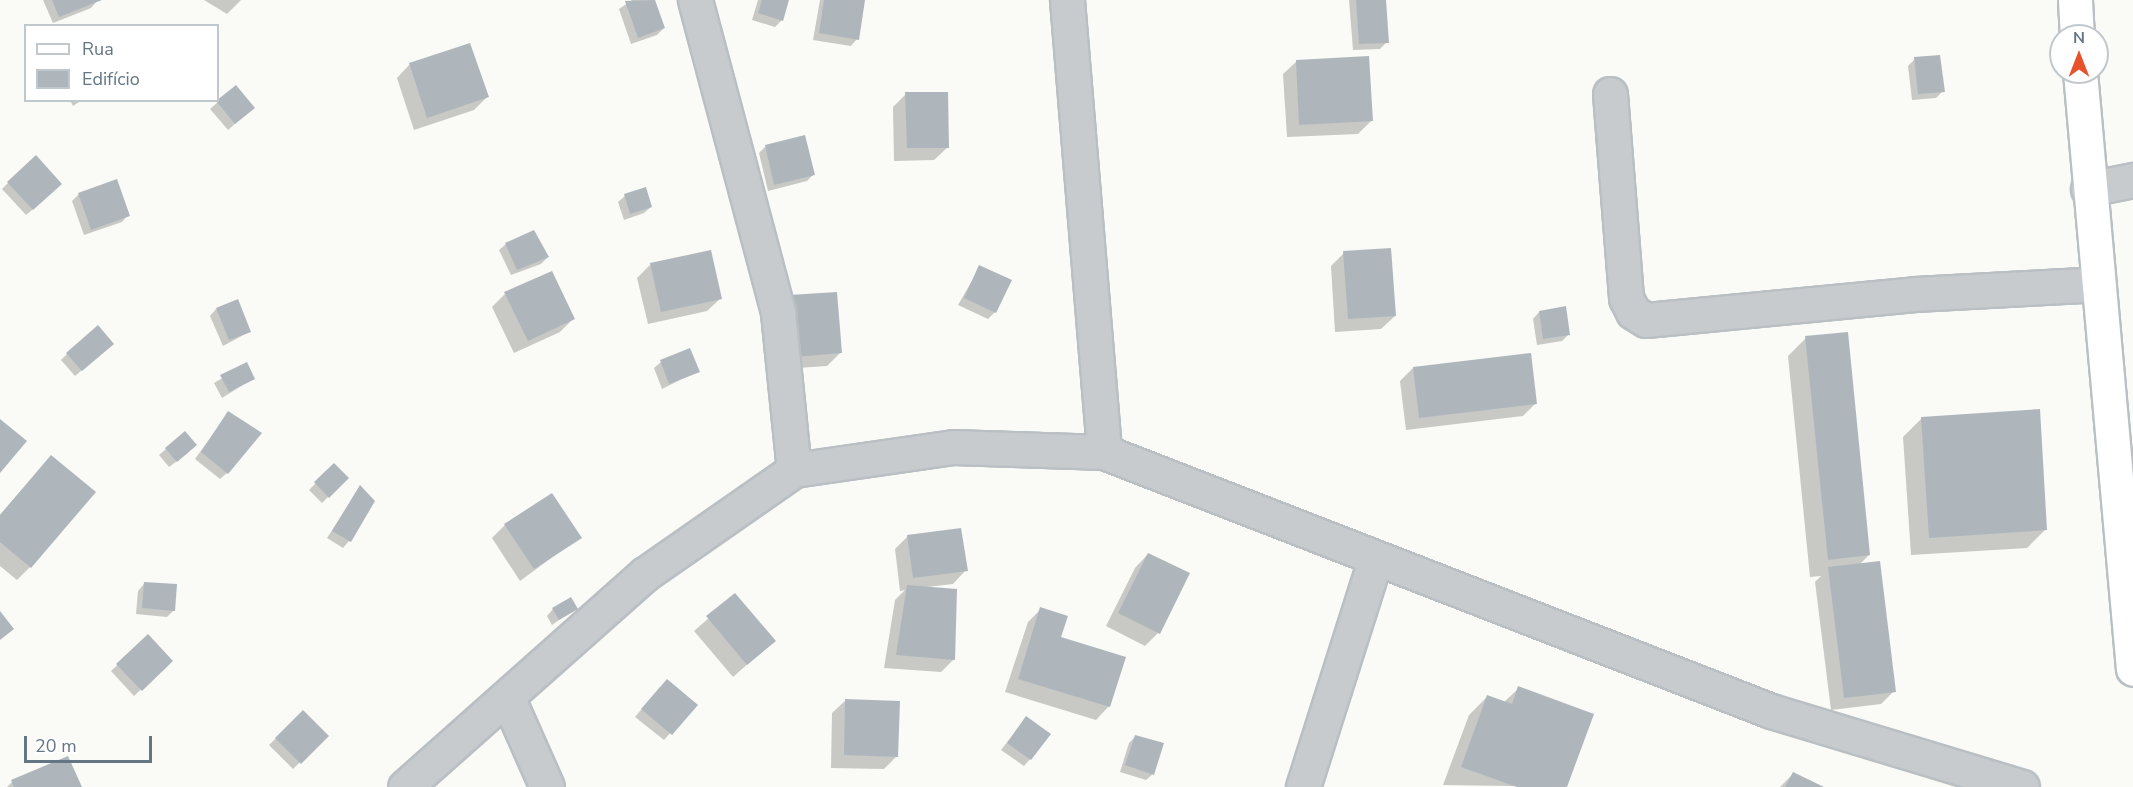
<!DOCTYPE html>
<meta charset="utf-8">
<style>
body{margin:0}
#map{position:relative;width:2133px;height:787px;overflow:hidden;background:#fafaf7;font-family:"Nunito Sans",sans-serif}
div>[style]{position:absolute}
.shadow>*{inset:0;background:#0003}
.building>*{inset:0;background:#aeb6bc}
.roads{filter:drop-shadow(2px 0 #b9bfc3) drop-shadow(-2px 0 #b9bfc3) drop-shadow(0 2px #b9bfc3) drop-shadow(0 -2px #b9bfc3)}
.street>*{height:33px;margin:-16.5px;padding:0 16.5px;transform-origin:16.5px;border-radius:16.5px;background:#c7cbce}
.secondary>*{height:33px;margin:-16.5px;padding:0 16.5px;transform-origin:16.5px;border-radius:16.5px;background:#fff}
span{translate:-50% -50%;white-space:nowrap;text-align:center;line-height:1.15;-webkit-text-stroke:6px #fff;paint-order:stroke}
.legend{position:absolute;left:24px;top:24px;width:195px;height:78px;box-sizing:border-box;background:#fff;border:2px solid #c1c8cd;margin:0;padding:8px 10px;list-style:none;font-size:18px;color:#647683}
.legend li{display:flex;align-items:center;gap:12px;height:30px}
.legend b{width:30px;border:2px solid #c1c8cd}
.north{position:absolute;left:2049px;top:24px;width:60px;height:60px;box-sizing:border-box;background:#fff;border:2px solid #c1c8cd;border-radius:50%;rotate:0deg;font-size:16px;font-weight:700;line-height:24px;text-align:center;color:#647683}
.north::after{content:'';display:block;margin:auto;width:21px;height:27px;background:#e6532b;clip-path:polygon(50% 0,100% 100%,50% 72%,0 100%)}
.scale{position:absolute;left:24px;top:736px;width:128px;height:27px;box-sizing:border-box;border:3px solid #647683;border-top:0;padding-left:8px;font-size:18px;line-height:21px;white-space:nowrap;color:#647683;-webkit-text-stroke:4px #fff;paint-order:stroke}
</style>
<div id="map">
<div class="shadow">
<i style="clip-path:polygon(43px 0,97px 0,97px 1px,91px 8px,53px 23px)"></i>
<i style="clip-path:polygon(204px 0,241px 0,227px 14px)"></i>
<i style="clip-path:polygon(632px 0,654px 0,664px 28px,657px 35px,631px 44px,619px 9px)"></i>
<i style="clip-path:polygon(758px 0,787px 0,781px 21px,775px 27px,752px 20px)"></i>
<i style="clip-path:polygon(820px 0,864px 0,857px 39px,851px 46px,813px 40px)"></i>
<i style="clip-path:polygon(1349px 0,1384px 0,1387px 42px,1380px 49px,1353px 50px)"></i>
<i style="clip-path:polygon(1915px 59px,1943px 91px,1936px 98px,1912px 100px,1908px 66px)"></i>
<i style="clip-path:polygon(1297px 61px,1371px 121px,1358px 134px,1287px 137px,1283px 74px)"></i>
<i style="clip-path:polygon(410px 64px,487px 97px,474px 110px,414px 130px,397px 78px)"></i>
<i style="clip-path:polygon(235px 87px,246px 114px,228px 130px,210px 109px)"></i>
<i style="clip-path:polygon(906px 94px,948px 147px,934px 160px,894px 161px,893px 107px)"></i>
<i style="clip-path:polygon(70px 100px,82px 100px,73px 106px)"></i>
<i style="clip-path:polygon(765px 147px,813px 175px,807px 181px,768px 191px,759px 153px)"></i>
<i style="clip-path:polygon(8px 183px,54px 191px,26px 215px,2px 189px)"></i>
<i style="clip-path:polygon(79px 194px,128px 215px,122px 222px,84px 235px,72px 201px)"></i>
<i style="clip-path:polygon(625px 196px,651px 207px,644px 213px,624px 220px,618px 202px)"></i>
<i style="clip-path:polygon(506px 244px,548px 257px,541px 264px,511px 275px,499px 250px)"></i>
<i style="clip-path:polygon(710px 251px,721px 298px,707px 311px,648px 324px,637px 278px,650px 265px)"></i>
<i style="clip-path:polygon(1344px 253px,1395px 316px,1381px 329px,1335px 332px,1331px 266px)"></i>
<i style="clip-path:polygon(980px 267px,995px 312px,988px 319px,958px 305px)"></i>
<i style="clip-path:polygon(835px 293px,840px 353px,827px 366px,782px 369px)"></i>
<i style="clip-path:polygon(505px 294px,573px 319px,560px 332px,514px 353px,492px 307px)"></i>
<i style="clip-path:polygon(216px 309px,249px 332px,223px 346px,210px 316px)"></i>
<i style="clip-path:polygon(1539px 312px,1569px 334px,1562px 341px,1537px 345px,1533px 319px)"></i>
<i style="clip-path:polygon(1806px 338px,1869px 555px,1859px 565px,1894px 691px,1881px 704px,1831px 710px,1815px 582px,1821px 576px,1810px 577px,1788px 356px)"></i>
<i style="clip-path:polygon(106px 350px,75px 376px,61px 360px,67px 354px)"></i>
<i style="clip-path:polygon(661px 362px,698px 371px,662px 389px,654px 368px)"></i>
<i style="clip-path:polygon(246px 364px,254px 378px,222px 398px,214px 383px)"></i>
<i style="clip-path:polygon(1413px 368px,1536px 403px,1523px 416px,1406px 430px,1400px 381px)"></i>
<i style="clip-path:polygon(228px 413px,227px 473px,220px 479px,195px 459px)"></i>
<i style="clip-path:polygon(1921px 419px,2046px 529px,2027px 548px,1911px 555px,1903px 437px)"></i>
<i style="clip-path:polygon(166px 449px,189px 452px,169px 467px,159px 455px)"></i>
<i style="clip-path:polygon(334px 465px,347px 478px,322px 503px,309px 490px)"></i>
<i style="clip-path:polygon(38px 471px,30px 567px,17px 580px,0 566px,0 515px)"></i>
<i style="clip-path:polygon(360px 487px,349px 541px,343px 548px,327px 538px)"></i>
<i style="clip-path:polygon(505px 525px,580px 537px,520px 581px,492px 538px)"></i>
<i style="clip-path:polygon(908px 536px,966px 570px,953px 584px,927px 587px,954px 659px,941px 672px,884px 668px,895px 600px,905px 590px,900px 591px,895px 549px)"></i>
<i style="clip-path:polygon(1148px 554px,1188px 574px,1158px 633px,1145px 646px,1106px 626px,1135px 568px)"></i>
<i style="clip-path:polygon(144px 584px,174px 610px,167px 617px,136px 614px,138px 591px)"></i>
<i style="clip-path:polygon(735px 595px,774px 641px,733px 677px,694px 631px)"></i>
<i style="clip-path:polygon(576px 608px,552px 625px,547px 616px,553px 609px)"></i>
<i style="clip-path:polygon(1041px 609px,1109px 706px,1096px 720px,1005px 692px,1028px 622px)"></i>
<i style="clip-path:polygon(148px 636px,171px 661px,134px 696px,111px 671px)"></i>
<i style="clip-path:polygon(660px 687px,695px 705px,664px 740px,635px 717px)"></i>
<i style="clip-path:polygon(1519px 688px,1566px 787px,1443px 785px,1469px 715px,1487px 697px,1503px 703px)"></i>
<i style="clip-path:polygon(846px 700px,897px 756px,884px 769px,831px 768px,832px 713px)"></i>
<i style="clip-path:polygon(303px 712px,327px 736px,293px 769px,269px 745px)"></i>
<i style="clip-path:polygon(1026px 718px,1030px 759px,1024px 766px,1001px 750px)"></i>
<i style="clip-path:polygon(1135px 737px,1153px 774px,1146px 780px,1120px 772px,1129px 743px)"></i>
<i style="clip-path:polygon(1793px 774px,1821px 787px,1780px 787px)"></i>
<i style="clip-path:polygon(12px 782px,80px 787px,7px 787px)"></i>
</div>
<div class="building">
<i style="clip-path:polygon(52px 0,102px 0,59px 17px)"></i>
<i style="clip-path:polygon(655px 0,665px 28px,638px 38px,625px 1px)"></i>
<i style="clip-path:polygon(762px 0,789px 0,783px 21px,758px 13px)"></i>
<i style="clip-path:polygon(824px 0,865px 0,859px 40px,819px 33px)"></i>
<i style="clip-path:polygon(1356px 0,1386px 0,1389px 43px,1359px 44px)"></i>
<i style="clip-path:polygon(470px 43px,489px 97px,427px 118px,409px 63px)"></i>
<i style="clip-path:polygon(1940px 55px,1945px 92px,1918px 94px,1914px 57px)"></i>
<i style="clip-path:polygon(1369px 56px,1373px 121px,1299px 125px,1296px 60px)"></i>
<i style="clip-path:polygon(236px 85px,255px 108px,235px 124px,216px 101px)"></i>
<i style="clip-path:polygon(905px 92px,948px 92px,949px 148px,907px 148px)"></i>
<i style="clip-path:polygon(805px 135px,815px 175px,774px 185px,765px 145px)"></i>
<i style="clip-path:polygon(36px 155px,62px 184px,33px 210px,7px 182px)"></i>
<i style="clip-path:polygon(117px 179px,130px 216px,91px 230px,78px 193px)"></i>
<i style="clip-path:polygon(646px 187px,652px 207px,630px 214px,624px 194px)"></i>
<i style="clip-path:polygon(534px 230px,549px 257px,517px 270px,505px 243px)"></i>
<i style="clip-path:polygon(1391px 248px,1396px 316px,1348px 319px,1343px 251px)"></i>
<i style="clip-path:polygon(711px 250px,722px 299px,661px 312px,650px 263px)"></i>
<i style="clip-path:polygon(979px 265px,1012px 280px,996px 313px,964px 298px)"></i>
<i style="clip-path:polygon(552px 271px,575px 319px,528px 341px,504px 292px)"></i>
<i style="clip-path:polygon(837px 292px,842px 353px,794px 357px,789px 295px)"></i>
<i style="clip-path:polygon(238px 299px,251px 332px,229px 340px,216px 308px)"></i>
<i style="clip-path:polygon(1566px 306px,1570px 335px,1543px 339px,1539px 311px)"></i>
<i style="clip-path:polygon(98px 325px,114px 344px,82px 371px,66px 353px)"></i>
<i style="clip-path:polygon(1848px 332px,1870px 555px,1828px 560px,1805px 336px)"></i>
<i style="clip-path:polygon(690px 348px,700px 372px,669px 384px,660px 360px)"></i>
<i style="clip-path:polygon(1531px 353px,1537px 404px,1419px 418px,1413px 367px)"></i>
<i style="clip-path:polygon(247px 362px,255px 379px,229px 392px,220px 375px)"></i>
<i style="clip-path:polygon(2040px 409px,2047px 530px,1929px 538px,1921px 417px)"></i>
<i style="clip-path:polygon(228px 411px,262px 433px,228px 474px,201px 452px)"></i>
<i style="clip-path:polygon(0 419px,27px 441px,0 473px)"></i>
<i style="clip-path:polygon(185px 431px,197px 445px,177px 462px,165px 448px)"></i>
<i style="clip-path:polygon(51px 455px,96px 492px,31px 568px,0 542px,0 515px)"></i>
<i style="clip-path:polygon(334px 463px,349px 478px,329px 498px,314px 482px)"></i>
<i style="clip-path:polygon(360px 485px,375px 501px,351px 542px,332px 531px)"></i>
<i style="clip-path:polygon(552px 493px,582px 538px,534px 569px,504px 524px)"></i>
<i style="clip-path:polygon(961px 528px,968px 571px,913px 578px,907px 535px)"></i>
<i style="clip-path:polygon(1148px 553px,1190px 573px,1160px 634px,1118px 613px)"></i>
<i style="clip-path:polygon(1880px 561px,1896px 692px,1844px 698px,1828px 567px)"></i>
<i style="clip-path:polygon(144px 582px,177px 584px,175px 611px,142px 608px)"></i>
<i style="clip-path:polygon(907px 585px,957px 589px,955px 660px,896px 655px)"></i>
<i style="clip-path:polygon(735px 593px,776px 641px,747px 665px,706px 616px)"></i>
<i style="clip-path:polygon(571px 597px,578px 609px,559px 620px,552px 608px)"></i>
<i style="clip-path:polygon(1040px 607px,1068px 616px,1061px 637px,1126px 657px,1110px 707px,1018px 679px)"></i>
<i style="clip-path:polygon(0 611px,14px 629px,0 640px)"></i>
<i style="clip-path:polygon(148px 634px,173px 661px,142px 691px,116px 664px)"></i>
<i style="clip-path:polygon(667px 679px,698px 705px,672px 735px,641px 709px)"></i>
<i style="clip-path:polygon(1518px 686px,1594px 714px,1567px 787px,1517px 787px,1461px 767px,1487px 695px,1512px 704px)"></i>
<i style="clip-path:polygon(845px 699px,900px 701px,898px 757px,844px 755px)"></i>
<i style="clip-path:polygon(303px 710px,329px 736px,301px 764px,275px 738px)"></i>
<i style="clip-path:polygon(1026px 716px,1051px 734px,1031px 760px,1007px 743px)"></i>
<i style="clip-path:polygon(1135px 735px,1164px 743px,1154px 775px,1125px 765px)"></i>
<i style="clip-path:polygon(68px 756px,82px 787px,14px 787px,11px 780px)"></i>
<i style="clip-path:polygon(1793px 772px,1824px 787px,1785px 787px)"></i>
</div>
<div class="roads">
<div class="street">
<i style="left:695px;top:0;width:324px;rotate:75.1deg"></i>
<i style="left:778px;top:313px;width:158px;rotate:84.2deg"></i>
<i style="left:1067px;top:0;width:454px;rotate:85.3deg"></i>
<i style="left:1610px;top:94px;width:205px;rotate:85.5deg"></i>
<i style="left:1626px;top:298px;width:16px;rotate:63deg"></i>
<i style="left:1633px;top:312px;width:15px;rotate:32deg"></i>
<i style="left:1646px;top:320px;width:270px;rotate:-5.5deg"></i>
<i style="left:1915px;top:294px;width:182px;rotate:-3.1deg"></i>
<i style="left:2088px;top:189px;width:46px;rotate:-11.3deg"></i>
<i style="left:508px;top:699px;width:96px;rotate:66.1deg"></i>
<i style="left:405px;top:787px;width:321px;rotate:-41.6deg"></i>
<i style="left:645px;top:574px;width:182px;rotate:-34.9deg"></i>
<i style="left:794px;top:470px;width:161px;rotate:-8.2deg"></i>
<i style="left:953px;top:447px;width:151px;rotate:1.9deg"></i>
<i style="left:1104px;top:452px;width:716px;rotate:21.22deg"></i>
<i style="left:1771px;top:711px;width:262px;rotate:16.8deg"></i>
<i style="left:1303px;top:787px;width:238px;rotate:-72.4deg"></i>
</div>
<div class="secondary">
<i style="left:2075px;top:0;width:36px;rotate:87deg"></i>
<i style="left:2080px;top:72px;width:599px;rotate:84.93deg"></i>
</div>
</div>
<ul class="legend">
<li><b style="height:8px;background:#fff"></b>Rua</li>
<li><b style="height:16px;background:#aeb6bc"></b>Edifício</li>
</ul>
<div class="north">N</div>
<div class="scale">20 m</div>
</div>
